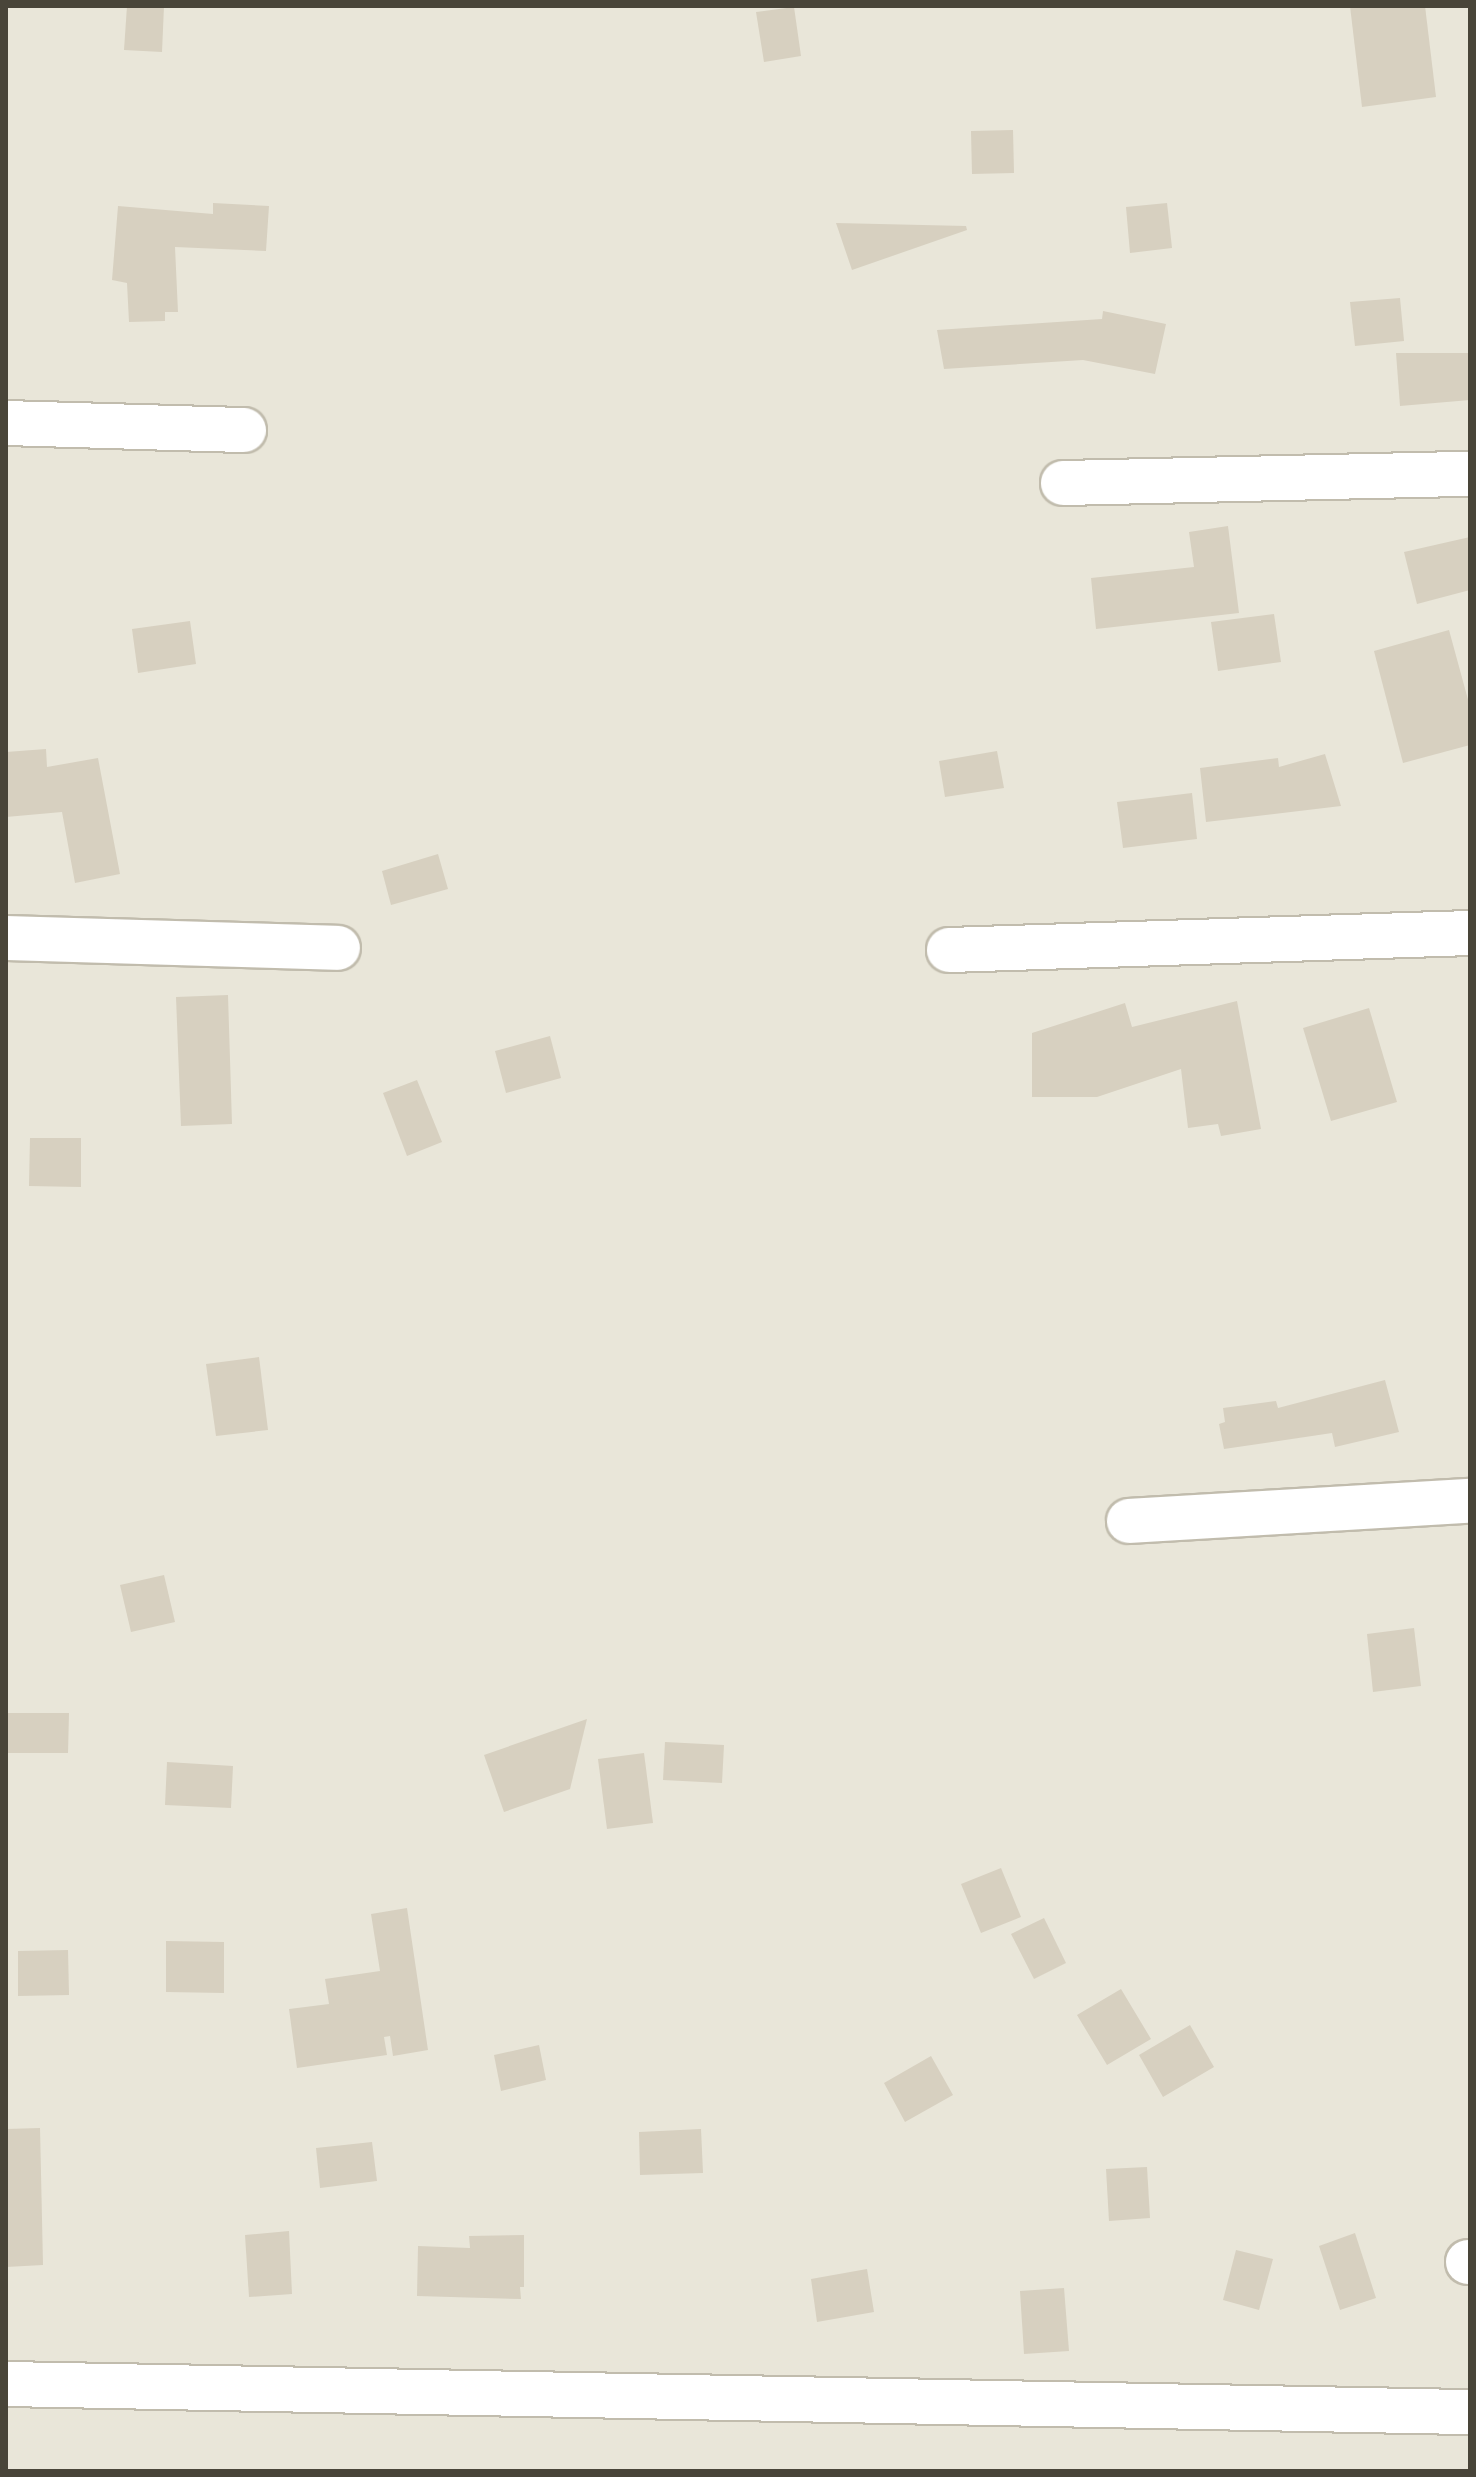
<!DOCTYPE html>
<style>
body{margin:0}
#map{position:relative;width:1476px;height:2477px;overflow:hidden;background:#f5f3eb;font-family:"IBM Plex Sans",sans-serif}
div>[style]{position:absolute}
.residential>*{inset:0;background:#e9e6d9}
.building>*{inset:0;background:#d7d0c0}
.roads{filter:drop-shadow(2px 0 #c1bcad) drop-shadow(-2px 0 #c1bcad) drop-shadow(0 2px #c1bcad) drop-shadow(0 -2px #c1bcad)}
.minor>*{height:44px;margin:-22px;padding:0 22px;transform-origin:22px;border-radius:22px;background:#fff}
span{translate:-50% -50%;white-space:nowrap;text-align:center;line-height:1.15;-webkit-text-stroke:6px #fff;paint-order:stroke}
.frame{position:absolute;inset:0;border:8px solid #494539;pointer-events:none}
</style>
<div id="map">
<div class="residential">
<i style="clip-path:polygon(6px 6px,1470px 6px,1470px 2471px,6px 2471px)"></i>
</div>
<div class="building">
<i style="clip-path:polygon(127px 6px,164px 6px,162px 52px,124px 50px)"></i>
<i style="clip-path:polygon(1350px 6px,1425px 6px,1436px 97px,1362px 107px)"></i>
<i style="clip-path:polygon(794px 7px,801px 56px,764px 62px,756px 12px)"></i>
<i style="clip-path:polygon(1013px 130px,1014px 173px,972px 174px,971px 131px)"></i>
<i style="clip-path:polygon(213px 203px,269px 206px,266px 251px,175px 247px,178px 312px,165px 312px,165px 321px,129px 322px,127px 283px,112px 280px,118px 206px,213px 214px)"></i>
<i style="clip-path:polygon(1167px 203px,1172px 248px,1130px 253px,1126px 207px)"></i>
<i style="clip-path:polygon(836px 223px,966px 226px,967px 230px,852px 270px)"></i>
<i style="clip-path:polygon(1400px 298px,1404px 341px,1355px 346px,1350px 302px)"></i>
<i style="clip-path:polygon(1103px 311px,1166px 324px,1155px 374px,1083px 360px,944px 369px,937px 330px,1102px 319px)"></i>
<i style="clip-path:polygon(1396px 353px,1470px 353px,1470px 400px,1400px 406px)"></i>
<i style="clip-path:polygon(1228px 526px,1239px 613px,1096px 629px,1091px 578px,1194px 567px,1189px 532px)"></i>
<i style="clip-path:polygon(1470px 537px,1470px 590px,1417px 604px,1404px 552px)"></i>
<i style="clip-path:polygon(1274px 614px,1281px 662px,1218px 671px,1211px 622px)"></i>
<i style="clip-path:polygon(190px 621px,196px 664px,138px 673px,132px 629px)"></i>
<i style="clip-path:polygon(1449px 630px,1470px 707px,1470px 745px,1403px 763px,1374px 651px)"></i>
<i style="clip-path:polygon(46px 749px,47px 767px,98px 758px,120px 874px,75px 883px,62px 812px,6px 817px,6px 752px)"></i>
<i style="clip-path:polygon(997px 751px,1004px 788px,945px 797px,939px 761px)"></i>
<i style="clip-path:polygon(1325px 754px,1341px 806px,1206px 822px,1200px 768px,1278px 758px,1279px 767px)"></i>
<i style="clip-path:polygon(1192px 793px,1197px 839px,1123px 848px,1117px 802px)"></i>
<i style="clip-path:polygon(438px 854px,448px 889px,391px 905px,382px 871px)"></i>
<i style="clip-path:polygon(228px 995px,232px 1124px,181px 1126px,176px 997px)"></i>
<i style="clip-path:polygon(1237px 1001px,1261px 1129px,1221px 1136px,1218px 1124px,1188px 1128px,1181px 1069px,1097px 1097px,1032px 1097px,1032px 1033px,1125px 1003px,1132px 1027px)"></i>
<i style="clip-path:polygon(1369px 1008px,1397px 1102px,1331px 1121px,1303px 1028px)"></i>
<i style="clip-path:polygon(550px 1036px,561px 1078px,506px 1093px,495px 1051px)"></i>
<i style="clip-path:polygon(417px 1080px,442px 1142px,407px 1156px,383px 1093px)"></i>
<i style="clip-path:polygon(30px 1138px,81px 1138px,81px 1187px,29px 1186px)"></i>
<i style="clip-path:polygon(259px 1357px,268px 1430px,216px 1436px,206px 1364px)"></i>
<i style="clip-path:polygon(1385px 1380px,1399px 1432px,1335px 1447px,1332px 1433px,1224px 1449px,1219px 1424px,1225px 1422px,1223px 1408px,1276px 1401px,1278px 1408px)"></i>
<i style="clip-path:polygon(164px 1575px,175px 1622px,131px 1632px,120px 1585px)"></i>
<i style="clip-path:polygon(1414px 1628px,1421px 1686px,1373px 1692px,1367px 1634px)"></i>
<i style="clip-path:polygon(6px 1713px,69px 1713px,68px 1753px,6px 1753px)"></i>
<i style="clip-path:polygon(587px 1719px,570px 1789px,504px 1812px,484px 1755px)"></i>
<i style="clip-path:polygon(665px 1742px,724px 1745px,722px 1783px,663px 1780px)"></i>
<i style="clip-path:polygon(644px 1753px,653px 1823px,607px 1829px,598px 1759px)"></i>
<i style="clip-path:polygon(167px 1762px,233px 1766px,231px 1808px,165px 1805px)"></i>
<i style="clip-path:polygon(1001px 1868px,1021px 1917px,981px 1933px,961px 1884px)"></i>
<i style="clip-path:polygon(407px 1908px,428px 2050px,393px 2056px,390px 2036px,384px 2037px,387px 2055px,297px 2068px,289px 2009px,329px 2004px,325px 1979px,380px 1971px,371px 1914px)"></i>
<i style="clip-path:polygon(1044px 1918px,1066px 1963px,1034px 1979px,1011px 1934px)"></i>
<i style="clip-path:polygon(166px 1941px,224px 1942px,224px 1993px,166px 1992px)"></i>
<i style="clip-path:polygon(68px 1950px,69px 1995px,18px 1996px,18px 1951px)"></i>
<i style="clip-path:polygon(1121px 1989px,1151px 2039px,1107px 2065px,1077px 2015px)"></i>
<i style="clip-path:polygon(1190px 2025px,1214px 2067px,1163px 2097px,1139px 2055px)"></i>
<i style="clip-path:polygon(539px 2045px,546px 2080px,501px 2091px,494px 2055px)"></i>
<i style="clip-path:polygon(931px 2056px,953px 2095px,905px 2122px,884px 2083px)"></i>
<i style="clip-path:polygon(40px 2128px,43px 2265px,6px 2267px,6px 2129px)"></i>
<i style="clip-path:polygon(701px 2129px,703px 2173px,640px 2175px,639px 2132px)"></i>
<i style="clip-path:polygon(372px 2142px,377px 2181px,320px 2188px,316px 2148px)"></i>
<i style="clip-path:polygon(1147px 2167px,1150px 2218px,1109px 2221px,1106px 2169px)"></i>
<i style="clip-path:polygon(289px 2231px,292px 2294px,249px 2297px,245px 2235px)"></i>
<i style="clip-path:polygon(1355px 2233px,1376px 2298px,1340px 2310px,1319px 2246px)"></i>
<i style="clip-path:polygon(524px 2235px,524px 2287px,520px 2287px,521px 2299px,417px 2296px,418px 2246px,470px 2248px,469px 2236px)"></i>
<i style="clip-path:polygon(1236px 2250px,1273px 2259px,1259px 2310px,1223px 2300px)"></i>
<i style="clip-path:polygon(867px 2269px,874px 2312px,817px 2322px,811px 2279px)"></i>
<i style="clip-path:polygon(1064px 2288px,1069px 2351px,1024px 2354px,1020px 2291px)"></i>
</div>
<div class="roads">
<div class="minor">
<i style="left:6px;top:423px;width:238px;rotate:1.7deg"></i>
<i style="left:1063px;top:483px;width:407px;rotate:-1.3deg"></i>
<i style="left:6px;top:938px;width:332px;rotate:1.7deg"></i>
<i style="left:949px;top:950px;width:521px;rotate:-1.87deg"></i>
<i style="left:1129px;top:1521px;width:342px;rotate:-3.4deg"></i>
<i style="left:1468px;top:2262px;width:2px"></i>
<i style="left:6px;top:2384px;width:1464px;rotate:1.1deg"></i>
</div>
</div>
<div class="frame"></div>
</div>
